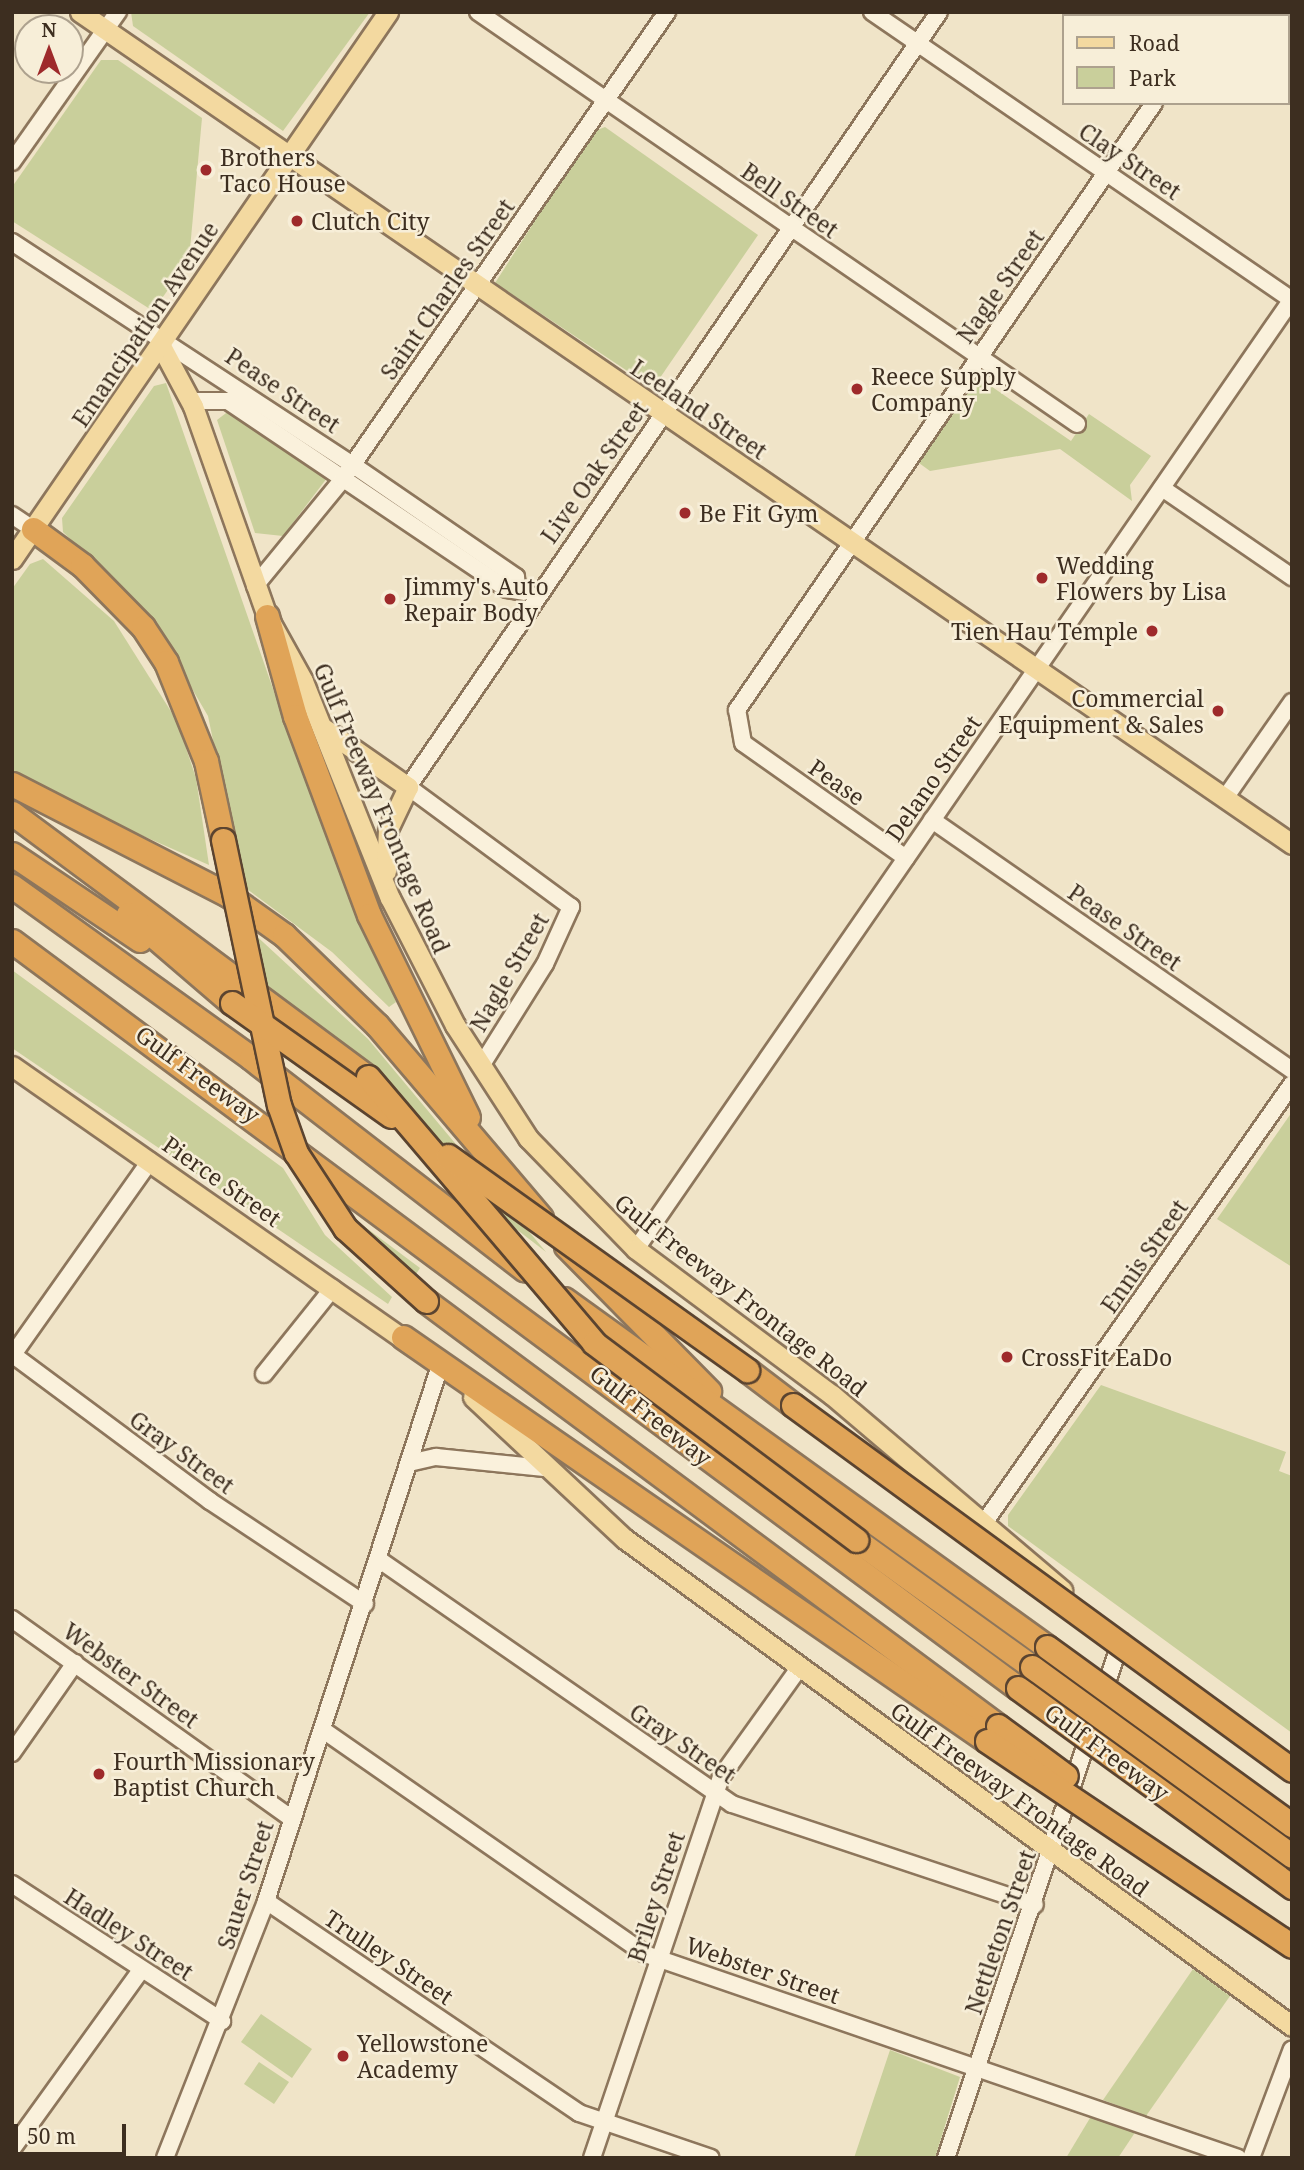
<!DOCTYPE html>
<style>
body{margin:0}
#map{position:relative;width:1304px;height:2170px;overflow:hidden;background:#f0e4c8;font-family:"Noto Serif",serif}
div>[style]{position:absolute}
.green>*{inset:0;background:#c9cf9b}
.roads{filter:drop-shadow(2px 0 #8d765c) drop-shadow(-2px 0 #8d765c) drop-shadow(0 2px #8d765c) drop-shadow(0 -2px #8d765c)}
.minor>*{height:16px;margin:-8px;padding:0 8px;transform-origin:8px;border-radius:8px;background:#faf1dc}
.major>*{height:19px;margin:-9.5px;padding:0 9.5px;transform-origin:9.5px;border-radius:9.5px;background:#f3d9a0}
.highway>*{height:23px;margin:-11.5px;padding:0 11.5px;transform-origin:11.5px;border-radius:11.5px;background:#e0a458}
.bridges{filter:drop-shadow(2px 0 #5b4430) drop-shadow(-2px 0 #5b4430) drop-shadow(0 2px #5b4430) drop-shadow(0 -2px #5b4430)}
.highway-bridge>*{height:23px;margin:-11.5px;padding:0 11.5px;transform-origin:11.5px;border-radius:11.5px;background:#e0a458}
.dots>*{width:19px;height:19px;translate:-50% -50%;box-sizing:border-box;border:4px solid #f7eed8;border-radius:50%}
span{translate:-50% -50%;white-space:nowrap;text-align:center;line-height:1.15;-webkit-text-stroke:5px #f7eed8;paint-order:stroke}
.poi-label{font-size:23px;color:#3d2e20}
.left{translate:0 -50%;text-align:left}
.right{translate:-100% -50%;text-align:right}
.street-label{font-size:23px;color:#3d2e20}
.frame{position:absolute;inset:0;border:14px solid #3d2e20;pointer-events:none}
.legend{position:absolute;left:1062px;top:14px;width:228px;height:91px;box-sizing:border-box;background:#f7eed8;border:2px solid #ada18e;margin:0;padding:9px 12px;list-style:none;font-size:21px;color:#3d2e20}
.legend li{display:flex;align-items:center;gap:14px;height:35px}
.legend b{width:35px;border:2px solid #ada18e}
.north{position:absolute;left:14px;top:14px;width:70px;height:70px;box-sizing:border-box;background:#f7eed8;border:2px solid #ada18e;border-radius:50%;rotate:0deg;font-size:19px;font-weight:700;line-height:28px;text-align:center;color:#3d2e20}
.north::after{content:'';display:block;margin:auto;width:24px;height:32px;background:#9e2a2b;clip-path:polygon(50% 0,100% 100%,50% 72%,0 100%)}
.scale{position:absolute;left:14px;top:2124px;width:112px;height:32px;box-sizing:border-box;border:4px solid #3d2e20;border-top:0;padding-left:9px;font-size:21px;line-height:24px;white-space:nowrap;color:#3d2e20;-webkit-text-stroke:5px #f7eed8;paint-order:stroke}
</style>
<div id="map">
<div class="green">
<i style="clip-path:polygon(131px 12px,370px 12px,283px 131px,133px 26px)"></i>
<i style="clip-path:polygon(101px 60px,118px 60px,202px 118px,189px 260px,153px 311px,12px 221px,12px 187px)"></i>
<i style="clip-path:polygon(605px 127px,758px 235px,653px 388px,495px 283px,592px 132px)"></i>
<i style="clip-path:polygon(985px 382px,1071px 441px,1089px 414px,1151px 456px,1130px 485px,1132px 501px,1060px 449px,930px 471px,919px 463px,972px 387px)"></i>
<i style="clip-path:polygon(166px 383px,279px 706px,396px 1002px,389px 1007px,332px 952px,243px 886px,208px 716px,150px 617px,63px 532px,62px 518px,154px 386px)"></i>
<i style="clip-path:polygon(230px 410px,327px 478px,283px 536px,255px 533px,217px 420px)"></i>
<i style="clip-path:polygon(43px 559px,114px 621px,177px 721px,196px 778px,209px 865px,73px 805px,12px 770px,12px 589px,30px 564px)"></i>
<i style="clip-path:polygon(251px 931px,368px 1039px,546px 1252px,489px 1208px,374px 1073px,264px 985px)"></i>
<i style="clip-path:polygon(12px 970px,283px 1168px,325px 1235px,392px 1297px,388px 1304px,12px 1048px)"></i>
<i style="clip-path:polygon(1292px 1112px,1292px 1267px,1217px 1219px)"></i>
<i style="clip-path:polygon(345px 1212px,420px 1268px,413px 1279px,391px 1262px)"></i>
<i style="clip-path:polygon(1101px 1385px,1286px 1452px,1279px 1471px,1292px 1476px,1292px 1733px,1008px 1526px,1008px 1515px)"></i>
<i style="clip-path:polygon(1193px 1969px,1230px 1996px,1146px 2116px,1103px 2100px)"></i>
<i style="clip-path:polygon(261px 2014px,312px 2049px,292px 2078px,241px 2042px)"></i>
<i style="clip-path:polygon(890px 2050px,960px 2077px,935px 2158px,854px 2158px)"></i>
<i style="clip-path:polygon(259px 2062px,289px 2082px,274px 2104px,244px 2084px)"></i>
<i style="clip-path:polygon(1093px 2113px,1136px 2131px,1118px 2158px,1066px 2158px)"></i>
</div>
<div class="roads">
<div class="minor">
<i style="left:478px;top:12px;width:727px;rotate:34.52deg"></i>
<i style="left:872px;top:12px;width:509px;rotate:34.44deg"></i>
<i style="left:1213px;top:16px;width:5px;rotate:-53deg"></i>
<i style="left:12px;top:162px;width:184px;rotate:-54.8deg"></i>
<i style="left:12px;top:242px;width:407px;rotate:33.2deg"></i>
<i style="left:353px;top:465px;width:198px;rotate:34.5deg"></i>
<i style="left:516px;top:577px;width:10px;rotate:84deg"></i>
<i style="left:190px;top:401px;width:38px"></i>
<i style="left:228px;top:401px;width:336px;rotate:34deg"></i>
<i style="left:507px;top:589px;width:17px;rotate:10deg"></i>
<i style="left:1162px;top:488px;width:158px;rotate:34.4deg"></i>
<i style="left:12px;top:515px;width:25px;rotate:34deg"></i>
<i style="left:255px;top:586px;width:137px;rotate:-50.6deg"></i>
<i style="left:342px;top:480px;width:570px;rotate:-55.22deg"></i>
<i style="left:1225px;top:798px;width:117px;rotate:-55.1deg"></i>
<i style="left:932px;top:820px;width:438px;rotate:34.8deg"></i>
<i style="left:906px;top:858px;width:199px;rotate:-144.8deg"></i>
<i style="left:743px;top:743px;width:34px;rotate:-100deg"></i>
<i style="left:737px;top:710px;width:736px;rotate:-55.51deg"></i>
<i style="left:481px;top:1066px;width:120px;rotate:-57.9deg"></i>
<i style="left:545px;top:964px;width:63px;rotate:-65.5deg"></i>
<i style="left:571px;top:907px;width:202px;rotate:-143.6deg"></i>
<i style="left:408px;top:787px;width:939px;rotate:-55.58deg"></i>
<i style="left:636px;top:1249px;width:1154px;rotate:-55.37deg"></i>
<i style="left:12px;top:1354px;width:247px;rotate:36.6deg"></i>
<i style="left:210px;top:1501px;width:186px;rotate:33.6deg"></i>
<i style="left:12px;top:1356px;width:239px;rotate:-54.7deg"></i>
<i style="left:264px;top:1374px;width:110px;rotate:-51.3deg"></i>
<i style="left:409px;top:1463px;width:28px;rotate:-13deg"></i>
<i style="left:436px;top:1457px;width:109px;rotate:5.8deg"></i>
<i style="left:984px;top:1523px;width:536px;rotate:-54.95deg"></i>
<i style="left:381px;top:1561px;width:427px;rotate:34.7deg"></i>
<i style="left:732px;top:1804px;width:319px;rotate:18.4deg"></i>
<i style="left:12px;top:1619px;width:343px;rotate:35.5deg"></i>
<i style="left:323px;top:1730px;width:392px;rotate:34.8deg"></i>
<i style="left:645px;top:1954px;width:627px;rotate:18.98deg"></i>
<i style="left:12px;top:1753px;width:110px;rotate:-55deg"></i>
<i style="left:12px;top:1884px;width:251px;rotate:33.1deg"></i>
<i style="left:266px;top:1901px;width:378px;rotate:34.1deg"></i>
<i style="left:579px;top:2113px;width:139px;rotate:18.8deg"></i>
<i style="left:12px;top:2149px;width:221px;rotate:-54.2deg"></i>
<i style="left:165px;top:2158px;width:276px;rotate:-68.5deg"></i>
<i style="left:266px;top:1901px;width:559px;rotate:-71.99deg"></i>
<i style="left:592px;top:2158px;width:402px;rotate:-71.3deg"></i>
<i style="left:721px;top:1777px;width:134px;rotate:-54.4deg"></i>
<i style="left:946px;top:2158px;width:546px;rotate:-71.3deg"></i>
<i style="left:1251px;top:2158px;width:116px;rotate:-69.4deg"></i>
</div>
<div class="major">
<i style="left:80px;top:12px;width:1470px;rotate:34.47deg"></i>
<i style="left:1272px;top:12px;width:6px;rotate:39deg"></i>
<i style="left:161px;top:346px;width:68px;rotate:61.9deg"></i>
<i style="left:193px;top:406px;width:223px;rotate:70.6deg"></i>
<i style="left:267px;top:616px;width:74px;rotate:61deg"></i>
<i style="left:303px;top:681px;width:234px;rotate:68.2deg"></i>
<i style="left:390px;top:898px;width:143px;rotate:62.9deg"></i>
<i style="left:455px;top:1025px;width:135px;rotate:57.1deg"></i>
<i style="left:528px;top:1138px;width:155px;rotate:45.8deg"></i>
<i style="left:636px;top:1249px;width:244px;rotate:36.7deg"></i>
<i style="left:832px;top:1395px;width:302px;rotate:40.3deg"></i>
<i style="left:12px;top:559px;width:664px;rotate:-55.5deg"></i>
<i style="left:322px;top:727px;width:105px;rotate:34.9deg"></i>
<i style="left:408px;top:787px;width:47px;rotate:115.5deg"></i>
<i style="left:388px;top:829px;width:42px;rotate:92.7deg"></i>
<i style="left:12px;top:1066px;width:489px;rotate:34.9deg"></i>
<i style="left:473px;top:1397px;width:208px;rotate:43.1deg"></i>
<i style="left:625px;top:1539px;width:826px;rotate:36.13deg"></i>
</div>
<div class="highway">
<i style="left:33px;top:529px;width:61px;rotate:36.3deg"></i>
<i style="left:82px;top:565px;width:87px;rotate:45.5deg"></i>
<i style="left:143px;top:627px;width:42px;rotate:56.7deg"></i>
<i style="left:166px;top:662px;width:107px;rotate:68deg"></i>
<i style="left:206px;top:761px;width:81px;rotate:77.9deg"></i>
<i style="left:267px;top:616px;width:104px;rotate:74.4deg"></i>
<i style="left:295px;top:716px;width:212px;rotate:69.6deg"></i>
<i style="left:369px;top:915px;width:225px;rotate:63.9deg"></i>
<i style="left:12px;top:784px;width:243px;rotate:27.2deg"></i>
<i style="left:228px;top:895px;width:69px;rotate:35.5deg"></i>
<i style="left:284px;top:935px;width:129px;rotate:44.1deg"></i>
<i style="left:377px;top:1025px;width:253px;rotate:49.6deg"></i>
<i style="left:12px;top:813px;width:443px;rotate:36.6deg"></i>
<i style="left:12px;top:854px;width:154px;rotate:33.9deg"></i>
<i style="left:12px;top:886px;width:294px;rotate:35.7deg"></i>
<i style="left:251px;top:1058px;width:346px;rotate:37.7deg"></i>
<i style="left:128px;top:914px;width:137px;rotate:40.6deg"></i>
<i style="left:12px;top:941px;width:1253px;rotate:36.6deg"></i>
<i style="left:566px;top:1246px;width:204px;rotate:45.4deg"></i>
<i style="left:564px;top:1299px;width:595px;rotate:35.77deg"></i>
<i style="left:426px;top:1301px;width:713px;rotate:36.61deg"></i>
<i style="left:403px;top:1337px;width:710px;rotate:34.67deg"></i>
<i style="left:747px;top:1370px;width:58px;rotate:37.3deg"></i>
<i style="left:856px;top:1540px;width:217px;rotate:35.8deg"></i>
</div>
</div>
<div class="bridges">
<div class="highway-bridge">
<i style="left:223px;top:840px;width:271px;rotate:78.1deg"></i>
<i style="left:279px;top:1105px;width:51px;rotate:70.5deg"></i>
<i style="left:296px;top:1153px;width:90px;rotate:56.8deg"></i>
<i style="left:345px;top:1228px;width:109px;rotate:42deg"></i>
<i style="left:232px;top:1003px;width:195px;rotate:35.4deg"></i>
<i style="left:368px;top:1077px;width:349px;rotate:49.6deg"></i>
<i style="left:594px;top:1343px;width:328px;rotate:36.9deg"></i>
<i style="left:448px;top:1156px;width:368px;rotate:35.6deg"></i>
<i style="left:793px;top:1405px;width:618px;rotate:36.18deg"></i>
<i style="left:1047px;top:1647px;width:303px;rotate:36deg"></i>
<i style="left:1032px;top:1667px;width:321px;rotate:36deg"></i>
<i style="left:1018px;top:1688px;width:339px;rotate:36deg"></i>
<i style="left:998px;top:1726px;width:84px;rotate:36.3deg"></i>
<i style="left:987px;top:1741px;width:367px;rotate:33.9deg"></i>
</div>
</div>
<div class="dots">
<i style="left:206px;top:170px;background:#9e2a2b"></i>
<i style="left:297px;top:221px;background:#9e2a2b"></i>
<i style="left:857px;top:389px;background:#9e2a2b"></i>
<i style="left:685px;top:513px;background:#9e2a2b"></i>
<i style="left:1042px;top:578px;background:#9e2a2b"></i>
<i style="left:390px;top:599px;background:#9e2a2b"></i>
<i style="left:1152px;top:631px;background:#9e2a2b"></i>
<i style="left:1218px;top:711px;background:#9e2a2b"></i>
<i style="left:1007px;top:1357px;background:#9e2a2b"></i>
<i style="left:99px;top:1774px;background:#9e2a2b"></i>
<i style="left:343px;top:2056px;background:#9e2a2b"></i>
</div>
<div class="poi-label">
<span class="left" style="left:220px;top:170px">Brothers<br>Taco House</span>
<span class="left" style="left:311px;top:221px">Clutch City</span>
<span class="left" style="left:871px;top:389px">Reece Supply<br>Company</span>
<span class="left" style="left:699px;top:513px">Be Fit Gym</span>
<span class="left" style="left:1056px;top:578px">Wedding<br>Flowers by Lisa</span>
<span class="left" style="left:404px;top:599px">Jimmy's Auto<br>Repair Body</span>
<span class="right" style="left:1138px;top:631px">Tien Hau Temple</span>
<span class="right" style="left:1204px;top:711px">Commercial<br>Equipment &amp; Sales</span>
<span class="left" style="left:1021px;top:1357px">CrossFit EaDo</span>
<span class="left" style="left:113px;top:1774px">Fourth Missionary<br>Baptist Church</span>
<span class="left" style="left:357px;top:2056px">Yellowstone<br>Academy</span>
</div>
<div class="street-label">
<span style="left:1130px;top:161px;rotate:34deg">Clay Street</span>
<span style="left:790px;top:200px;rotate:35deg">Bell Street</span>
<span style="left:1000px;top:286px;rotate:-55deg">Nagle Street</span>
<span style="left:447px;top:289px;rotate:-55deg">Saint Charles Street</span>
<span style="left:145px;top:324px;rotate:-56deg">Emancipation Avenue</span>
<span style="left:283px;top:390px;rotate:34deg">Pease Street</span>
<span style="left:699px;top:409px;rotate:34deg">Leeland Street</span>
<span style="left:594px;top:472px;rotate:-55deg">Live Oak Street</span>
<span style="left:933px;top:778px;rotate:-55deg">Delano Street</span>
<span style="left:837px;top:782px;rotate:35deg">Pease</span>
<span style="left:382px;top:808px;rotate:67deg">Gulf Freeway Frontage Road</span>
<span style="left:1125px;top:927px;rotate:35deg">Pease Street</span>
<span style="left:509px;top:972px;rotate:-60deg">Nagle Street</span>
<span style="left:198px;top:1074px;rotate:36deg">Gulf Freeway</span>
<span style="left:222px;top:1181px;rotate:35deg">Pierce Street</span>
<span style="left:1144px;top:1256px;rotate:-55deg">Ennis Street</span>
<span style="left:741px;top:1295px;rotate:38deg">Gulf Freeway Frontage Road</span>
<span style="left:651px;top:1415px;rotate:38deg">Gulf Freeway</span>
<span style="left:182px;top:1452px;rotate:36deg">Gray Street</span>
<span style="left:131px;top:1675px;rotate:36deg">Webster Street</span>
<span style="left:683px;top:1743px;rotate:34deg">Gray Street</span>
<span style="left:1107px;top:1752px;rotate:36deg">Gulf Freeway</span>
<span style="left:1020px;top:1799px;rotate:36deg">Gulf Freeway Frontage Road</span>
<span style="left:245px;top:1885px;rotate:-72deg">Sauer Street</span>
<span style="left:656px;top:1897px;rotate:-72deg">Briley Street</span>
<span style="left:1000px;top:1932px;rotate:-71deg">Nettleton Street</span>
<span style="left:129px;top:1934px;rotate:33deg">Hadley Street</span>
<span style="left:389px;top:1957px;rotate:34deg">Trulley Street</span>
<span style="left:763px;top:1970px;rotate:19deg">Webster Street</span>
</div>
<div class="frame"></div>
<ul class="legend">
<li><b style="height:9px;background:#f3d9a0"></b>Road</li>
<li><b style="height:19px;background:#c9cf9b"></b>Park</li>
</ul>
<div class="north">N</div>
<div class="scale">50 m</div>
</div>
